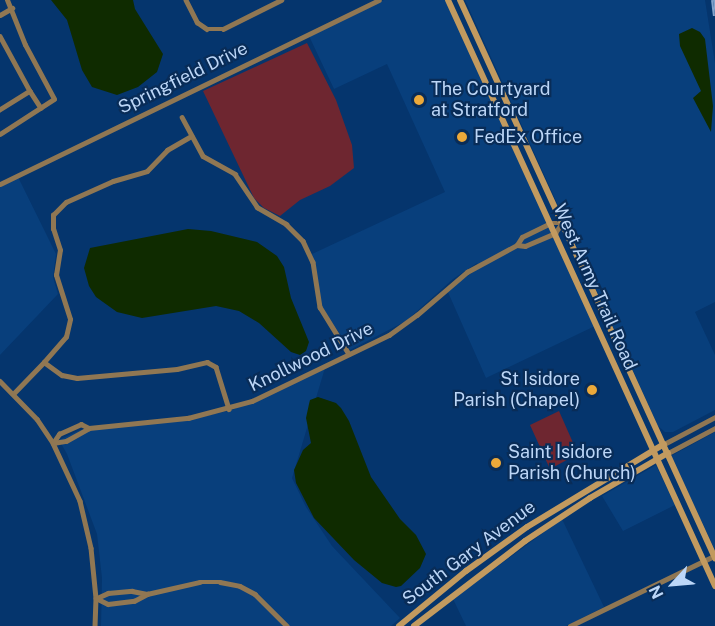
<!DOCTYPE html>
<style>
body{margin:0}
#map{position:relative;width:715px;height:626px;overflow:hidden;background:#05356d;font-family:"Public Sans",sans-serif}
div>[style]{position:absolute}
.built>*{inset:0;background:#083f7c}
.green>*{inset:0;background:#6e2630}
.water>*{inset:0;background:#0f2b00}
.minor>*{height:4.5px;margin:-2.25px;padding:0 2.25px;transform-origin:2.25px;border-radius:2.25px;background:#907753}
.tertiary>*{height:5px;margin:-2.5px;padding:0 2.5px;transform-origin:2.5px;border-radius:2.5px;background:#907753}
.secondary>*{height:6px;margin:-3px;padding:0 3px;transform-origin:3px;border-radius:3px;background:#c29a5f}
.rail>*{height:4px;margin-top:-2px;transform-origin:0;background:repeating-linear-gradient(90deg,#092c57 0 4.5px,#82a3cc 0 9px);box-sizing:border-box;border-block:2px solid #82a3cc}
.dots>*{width:16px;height:16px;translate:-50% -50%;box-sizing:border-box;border:3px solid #092c57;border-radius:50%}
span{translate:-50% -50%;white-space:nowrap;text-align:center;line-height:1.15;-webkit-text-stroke:4.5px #092c57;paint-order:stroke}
.street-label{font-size:18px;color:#bcd6f7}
.poi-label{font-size:18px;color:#bcd6f7}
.left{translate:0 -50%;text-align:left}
.right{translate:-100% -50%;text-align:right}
.north{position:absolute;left:643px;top:554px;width:60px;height:60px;-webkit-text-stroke:4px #092c57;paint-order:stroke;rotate:244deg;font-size:16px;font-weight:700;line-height:24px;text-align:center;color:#bcd6f7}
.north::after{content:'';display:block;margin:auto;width:21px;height:27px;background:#bcd6f7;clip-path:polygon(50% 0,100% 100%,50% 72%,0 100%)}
</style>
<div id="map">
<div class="built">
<i style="clip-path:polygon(384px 0,446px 0,595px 326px,486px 378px,447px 290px,479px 268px,477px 263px,453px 279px,406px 321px,350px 350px,321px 305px,312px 254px,445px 192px,387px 64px,334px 89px,309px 36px)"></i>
<i style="clip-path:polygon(465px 0,705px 0,715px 63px,715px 302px,695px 312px,715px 355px,715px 410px,673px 432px,665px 432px,658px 426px)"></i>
<i style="clip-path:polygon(18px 177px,56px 254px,53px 277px,58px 294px,0 355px,0 186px)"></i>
<i style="clip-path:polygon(325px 368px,292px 478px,306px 507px,332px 546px,400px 618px,391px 626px,101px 626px,102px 578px,97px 534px,67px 454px,59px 440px,80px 430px,197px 418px,232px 410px)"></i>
<i style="clip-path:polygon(715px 432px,715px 550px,671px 456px)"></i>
<i style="clip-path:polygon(656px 465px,675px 505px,623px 531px,602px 496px)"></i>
<i style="clip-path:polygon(562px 519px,604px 607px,566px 626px,466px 626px,453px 599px)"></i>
</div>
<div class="green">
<i style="clip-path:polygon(307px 43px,336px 100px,352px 145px,354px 168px,330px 186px,300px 200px,280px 216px,264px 208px,254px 198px,203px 91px)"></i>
<i style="clip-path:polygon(559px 411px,578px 454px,550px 469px,530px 425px)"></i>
</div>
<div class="water">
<i style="clip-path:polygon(51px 0,133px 0,135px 9px,163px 54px,157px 72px,138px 87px,117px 95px,92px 87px,82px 70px,67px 20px)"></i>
<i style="clip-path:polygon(692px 28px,700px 32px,705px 39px,713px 106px,711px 132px,693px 98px,701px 91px,680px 46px,679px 34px)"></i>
<i style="clip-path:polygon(188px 229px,211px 231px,257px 242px,277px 256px,284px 267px,291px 298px,309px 342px,306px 351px,300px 355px,291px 352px,259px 323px,239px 311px,216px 306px,142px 318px,117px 312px,96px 297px,89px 286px,84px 268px,90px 248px)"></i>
<i style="clip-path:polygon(318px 397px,336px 403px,341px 408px,349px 421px,371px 477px,400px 519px,416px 535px,426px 554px,420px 568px,401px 586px,396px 587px,382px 583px,354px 560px,314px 518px,296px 483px,294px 470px,303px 450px,311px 443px,306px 418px,309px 404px,310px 400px)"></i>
</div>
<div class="minor">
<i style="left:186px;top:0;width:25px;rotate:63deg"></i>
<i style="left:197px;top:22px;width:12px;rotate:35deg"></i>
<i style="left:207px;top:29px;width:16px"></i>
<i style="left:223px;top:29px;width:65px;rotate:-26.6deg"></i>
<i style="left:0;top:15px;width:14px;rotate:-30deg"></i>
<i style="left:0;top:36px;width:63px;rotate:61.4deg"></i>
<i style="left:30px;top:91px;width:36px;rotate:148deg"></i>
<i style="left:30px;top:91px;width:20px;rotate:57deg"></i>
<i style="left:182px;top:117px;width:44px;rotate:61.7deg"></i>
<i style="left:203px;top:156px;width:37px;rotate:29deg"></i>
<i style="left:235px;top:174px;width:40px;rotate:56deg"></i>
<i style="left:257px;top:207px;width:34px;rotate:30deg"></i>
<i style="left:286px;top:224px;width:24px;rotate:45deg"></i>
<i style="left:303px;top:241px;width:23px;rotate:65deg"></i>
<i style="left:313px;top:262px;width:46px;rotate:81.2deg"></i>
<i style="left:320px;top:307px;width:55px;rotate:58.3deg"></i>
<i style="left:0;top:134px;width:64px;rotate:-32.9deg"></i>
<i style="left:54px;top:99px;width:61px;rotate:-118.2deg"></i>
<i style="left:25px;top:45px;width:48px;rotate:-111.8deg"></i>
<i style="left:517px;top:245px;width:8px;rotate:7deg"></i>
<i style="left:525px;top:246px;width:33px;rotate:-23deg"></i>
<i style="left:555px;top:233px;width:12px;rotate:-55deg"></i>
<i style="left:44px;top:362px;width:33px;rotate:-49deg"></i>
<i style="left:66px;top:337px;width:18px;rotate:-77deg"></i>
<i style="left:70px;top:319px;width:46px;rotate:-107.7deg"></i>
<i style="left:56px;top:275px;width:25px;rotate:-81deg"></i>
<i style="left:60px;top:250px;width:22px;rotate:-108deg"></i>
<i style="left:53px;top:229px;width:14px;rotate:-90deg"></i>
<i style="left:53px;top:215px;width:18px;rotate:-45deg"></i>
<i style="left:66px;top:202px;width:51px;rotate:-24.1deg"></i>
<i style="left:113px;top:181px;width:35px;rotate:-16deg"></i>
<i style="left:147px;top:171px;width:29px;rotate:-46deg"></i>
<i style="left:167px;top:150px;width:28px;rotate:-30deg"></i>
<i style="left:0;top:381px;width:53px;rotate:45.8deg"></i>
<i style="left:37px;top:419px;width:29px;rotate:56deg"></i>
<i style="left:53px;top:443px;width:64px;rotate:65deg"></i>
<i style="left:80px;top:501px;width:48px;rotate:76.8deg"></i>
<i style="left:91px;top:548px;width:50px;rotate:84.3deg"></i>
<i style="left:96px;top:598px;width:28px;rotate:92deg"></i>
<i style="left:13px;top:394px;width:45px;rotate:-45.9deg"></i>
<i style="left:44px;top:362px;width:22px;rotate:36deg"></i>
<i style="left:62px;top:375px;width:15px;rotate:11deg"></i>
<i style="left:77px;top:378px;width:100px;rotate:-5.1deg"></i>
<i style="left:177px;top:369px;width:31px;rotate:-13deg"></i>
<i style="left:207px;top:362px;width:10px;rotate:29deg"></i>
<i style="left:216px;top:367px;width:44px;rotate:72.8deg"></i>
<i style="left:53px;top:443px;width:11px;rotate:-56deg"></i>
<i style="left:59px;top:434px;width:24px;rotate:-24deg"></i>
<i style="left:81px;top:424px;width:9px;rotate:27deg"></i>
<i style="left:89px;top:428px;width:100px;rotate:-5.8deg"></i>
<i style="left:188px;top:418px;width:66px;rotate:-14.9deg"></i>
<i style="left:252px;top:401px;width:152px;rotate:-25.7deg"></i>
<i style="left:389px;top:335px;width:34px;rotate:-36deg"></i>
<i style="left:417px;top:315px;width:66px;rotate:-40.7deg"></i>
<i style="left:467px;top:272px;width:57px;rotate:-28.4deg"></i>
<i style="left:517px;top:245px;width:9px;rotate:-58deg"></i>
<i style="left:522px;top:237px;width:32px;rotate:-26deg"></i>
<i style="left:551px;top:223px;width:11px"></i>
<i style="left:53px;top:443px;width:13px;rotate:-9deg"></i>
<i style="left:66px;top:441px;width:26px;rotate:-29deg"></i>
<i style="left:96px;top:598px;width:13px;rotate:27deg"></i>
<i style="left:108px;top:604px;width:26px;rotate:-7deg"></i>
<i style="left:134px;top:601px;width:15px;rotate:-28deg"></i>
<i style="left:147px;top:594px;width:54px;rotate:-12.8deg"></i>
<i style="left:200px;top:582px;width:20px"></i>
<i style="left:220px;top:582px;width:20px;rotate:11deg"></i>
<i style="left:240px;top:586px;width:17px;rotate:28deg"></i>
<i style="left:255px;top:594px;width:45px;rotate:45deg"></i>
<i style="left:97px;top:598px;width:12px;rotate:-24deg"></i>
<i style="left:108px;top:593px;width:24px;rotate:-5deg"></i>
<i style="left:132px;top:591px;width:15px;rotate:11deg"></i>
<i style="left:570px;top:626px;width:160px;rotate:-25.9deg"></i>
</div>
<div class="tertiary">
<i style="left:0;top:184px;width:421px;rotate:-25.9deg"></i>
<i style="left:664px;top:444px;width:58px;rotate:-27.9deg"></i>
<i style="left:668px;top:453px;width:53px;rotate:-28deg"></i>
</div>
<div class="secondary">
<i style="left:448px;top:0;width:644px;rotate:65.5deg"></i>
<i style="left:460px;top:0;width:614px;rotate:65.44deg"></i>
<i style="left:399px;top:626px;width:87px;rotate:-39.4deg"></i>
<i style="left:466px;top:571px;width:75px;rotate:-35.8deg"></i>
<i style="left:527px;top:527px;width:160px;rotate:-31.2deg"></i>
<i style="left:414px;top:626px;width:140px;rotate:-37.4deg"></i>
<i style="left:525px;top:541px;width:78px;rotate:-33.5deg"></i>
<i style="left:590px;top:498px;width:90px;rotate:-30deg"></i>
</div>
<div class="rail">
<i style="left:713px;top:0;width:16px;rotate:83deg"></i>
</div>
<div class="dots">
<i style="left:419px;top:100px;background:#eca93a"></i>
<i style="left:462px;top:137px;background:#eca93a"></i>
<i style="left:592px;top:390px;background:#eca93a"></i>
<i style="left:496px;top:463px;background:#eca93a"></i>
</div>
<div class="street-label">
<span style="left:183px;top:78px;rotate:-26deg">Springfield Drive</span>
<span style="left:595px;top:287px;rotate:66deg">West Army Trail Road</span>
<span style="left:311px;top:357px;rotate:-26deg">Knollwood Drive</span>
<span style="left:469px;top:553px;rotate:-37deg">South Gary Avenue</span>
</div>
<div class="poi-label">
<span class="left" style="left:431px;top:100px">The Courtyard<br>at Stratford</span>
<span class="left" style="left:474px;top:137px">FedEx Office</span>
<span class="right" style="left:580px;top:390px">St Isidore<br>Parish (Chapel)</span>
<span class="left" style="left:508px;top:463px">Saint Isidore<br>Parish (Church)</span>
</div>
<div class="north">N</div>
</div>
